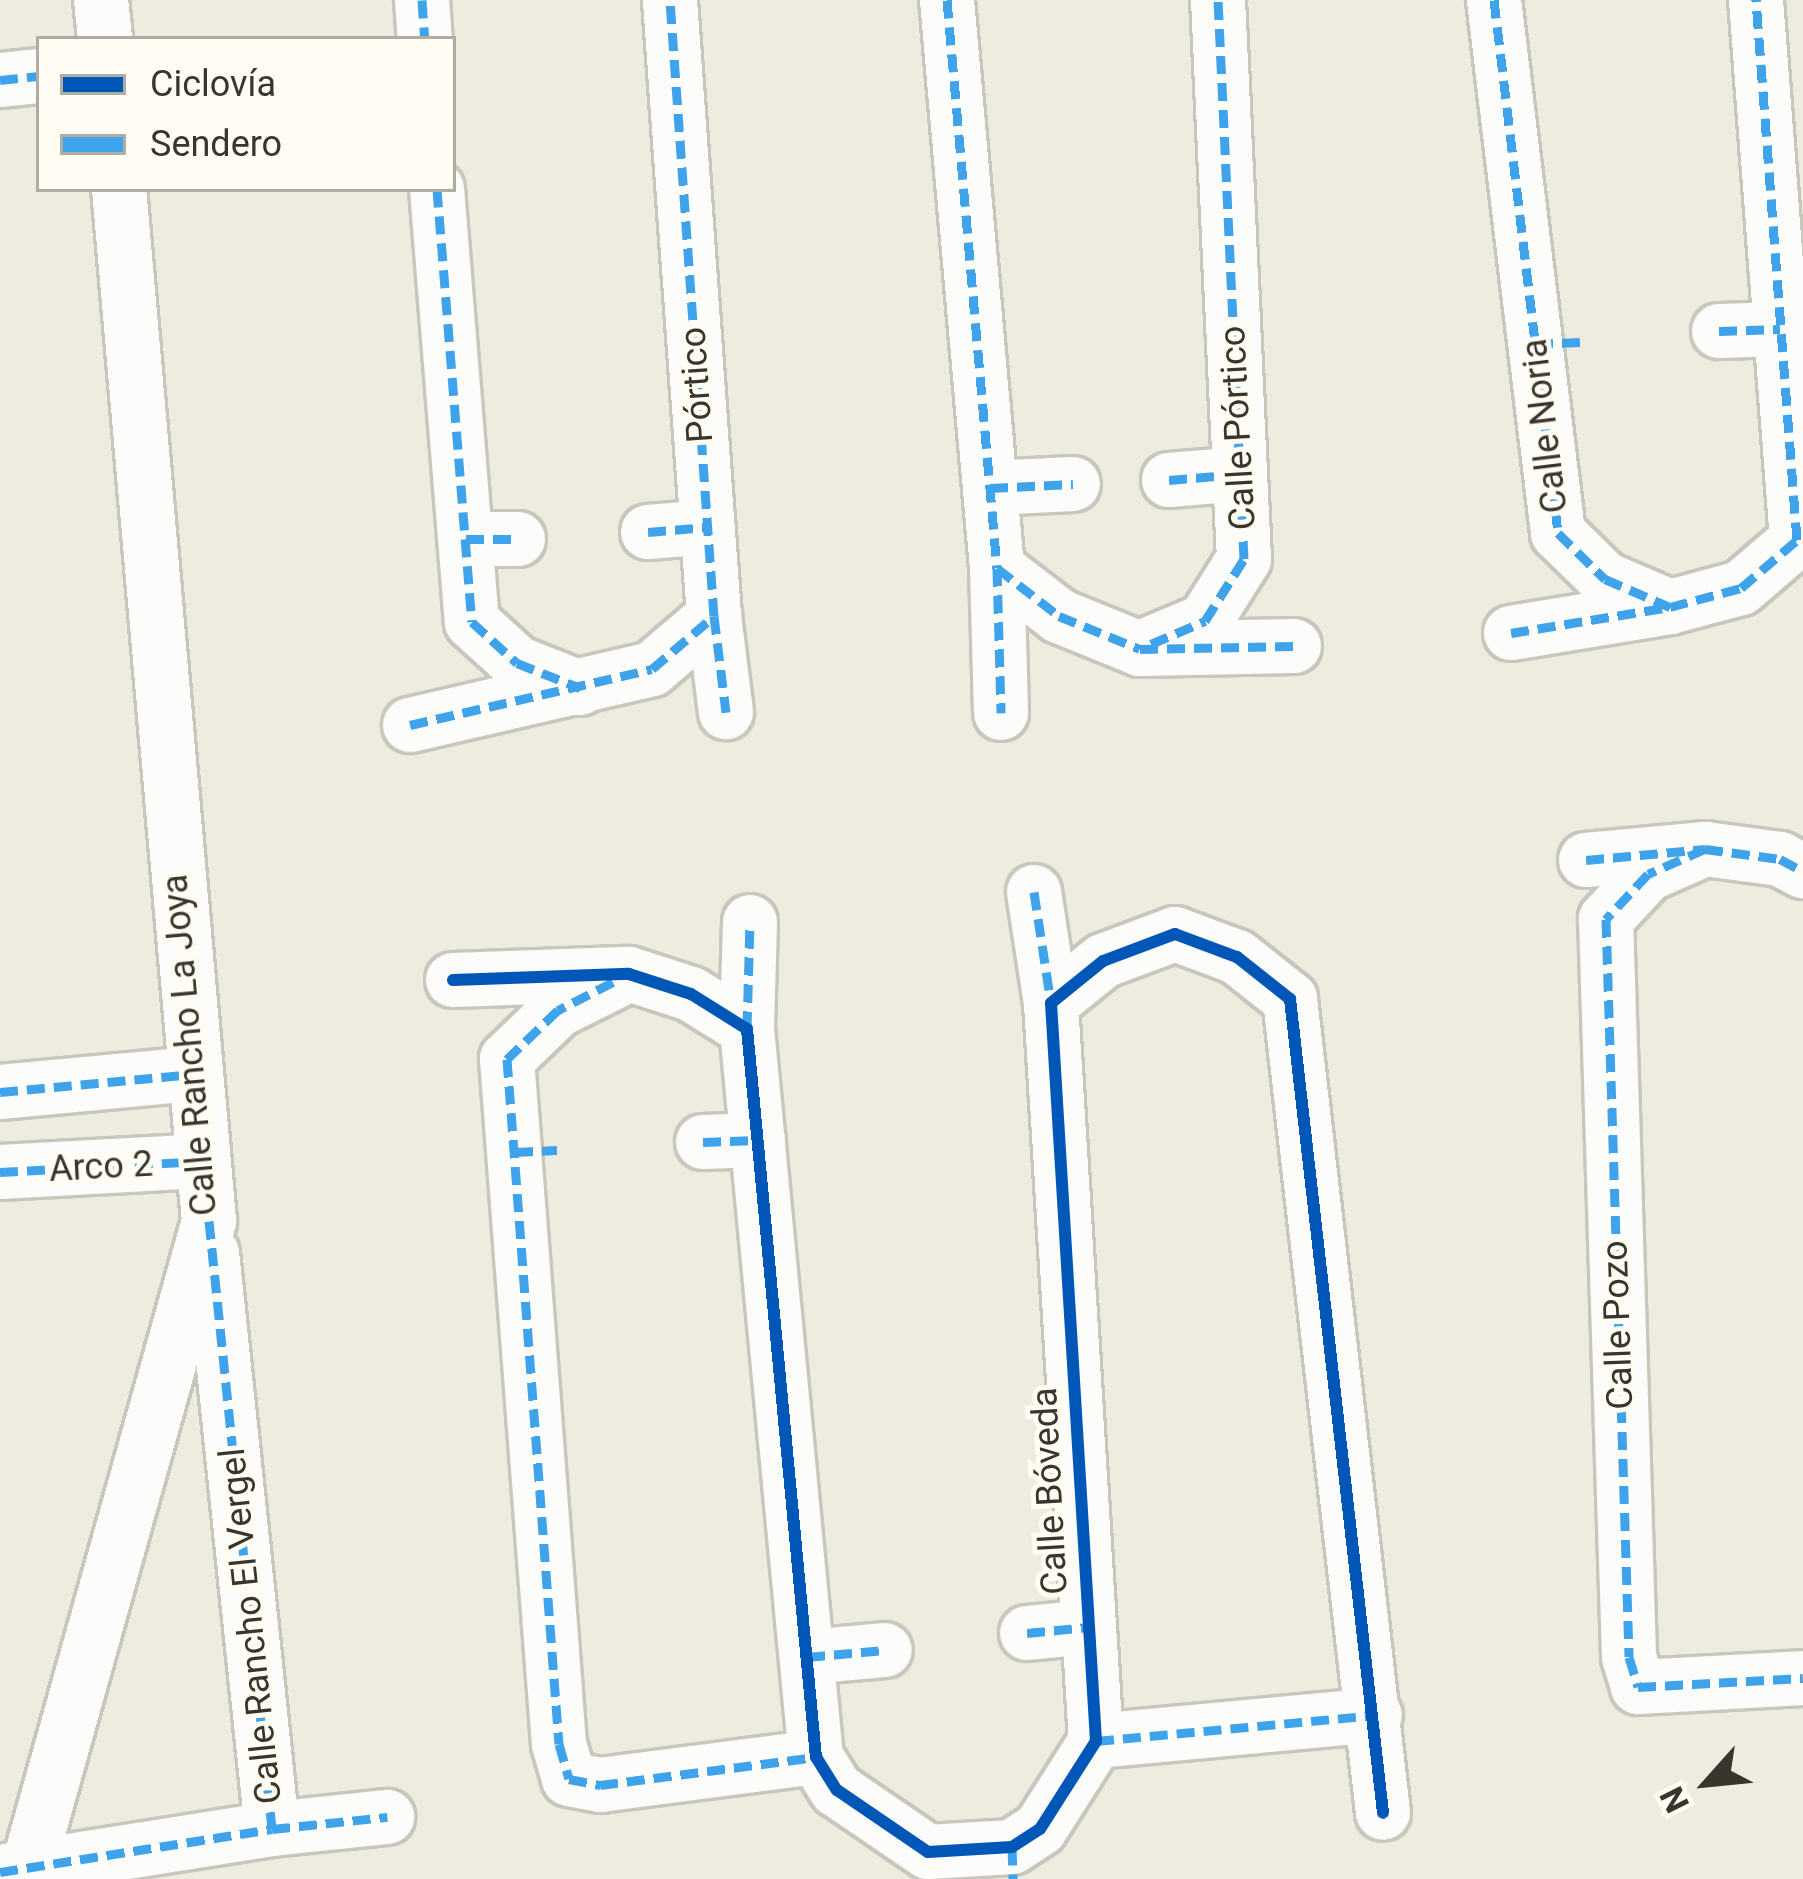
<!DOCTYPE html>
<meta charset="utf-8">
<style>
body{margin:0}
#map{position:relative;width:1803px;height:1879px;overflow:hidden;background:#eeebdf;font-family:Roboto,sans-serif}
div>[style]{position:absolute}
.roads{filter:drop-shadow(3px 0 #c9c7bd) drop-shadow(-3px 0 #c9c7bd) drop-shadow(0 3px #c9c7bd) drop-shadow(0 -3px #c9c7bd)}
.minor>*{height:54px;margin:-27px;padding:0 27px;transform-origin:27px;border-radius:27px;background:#fcfcfa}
.quiet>*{height:9px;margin-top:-4.5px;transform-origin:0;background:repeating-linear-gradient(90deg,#3fa3eb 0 18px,transparent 0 27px)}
.cycleway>*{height:12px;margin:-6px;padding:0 6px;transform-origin:6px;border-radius:6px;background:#0057b8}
span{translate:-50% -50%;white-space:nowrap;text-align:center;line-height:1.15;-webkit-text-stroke:10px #fefcf3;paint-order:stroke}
.street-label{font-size:36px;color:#37352c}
.legend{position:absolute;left:36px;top:36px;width:420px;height:156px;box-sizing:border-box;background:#fefcf3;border:3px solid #aeaca3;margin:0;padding:15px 21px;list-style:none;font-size:36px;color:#37352c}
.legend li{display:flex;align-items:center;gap:24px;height:60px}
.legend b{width:60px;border:3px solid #aeaca3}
.north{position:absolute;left:1647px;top:1723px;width:120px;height:120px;-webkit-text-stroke:9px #fefcf3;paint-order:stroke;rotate:243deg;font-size:33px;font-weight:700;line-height:48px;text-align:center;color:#37352c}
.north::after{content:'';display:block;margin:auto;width:42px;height:54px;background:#37352c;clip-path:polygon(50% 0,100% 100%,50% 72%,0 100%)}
</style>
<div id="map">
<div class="roads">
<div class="minor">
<i style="left:101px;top:0;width:39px;rotate:84deg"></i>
<i style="left:422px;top:0;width:39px;rotate:86deg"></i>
<i style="left:947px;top:0;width:570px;rotate:84.97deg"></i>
<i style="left:997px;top:568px;width:78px;rotate:37.7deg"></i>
<i style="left:1059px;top:616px;width:87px;rotate:22.2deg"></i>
<i style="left:1140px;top:649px;width:154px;rotate:-1.1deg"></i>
<i style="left:1494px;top:0;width:537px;rotate:83.15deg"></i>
<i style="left:1558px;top:533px;width:66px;rotate:44.4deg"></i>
<i style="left:1605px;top:579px;width:71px;rotate:23.3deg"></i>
<i style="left:0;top:80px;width:39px;rotate:-6deg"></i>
<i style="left:437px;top:189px;width:434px;rotate:85.4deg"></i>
<i style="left:472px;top:622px;width:61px;rotate:42.3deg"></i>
<i style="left:517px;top:663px;width:68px;rotate:21.6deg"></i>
<i style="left:1719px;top:331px;width:61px;rotate:-1.9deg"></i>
<i style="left:1169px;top:480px;width:71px;rotate:-4.8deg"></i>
<i style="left:990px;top:488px;width:83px;rotate:-2.8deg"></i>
<i style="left:648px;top:532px;width:59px;rotate:-4.8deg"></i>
<i style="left:466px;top:539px;width:52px"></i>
<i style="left:997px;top:568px;width:145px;rotate:88.4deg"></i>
<i style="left:714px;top:616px;width:97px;rotate:82.9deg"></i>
<i style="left:1511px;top:633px;width:161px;rotate:-9.3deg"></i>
<i style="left:1670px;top:607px;width:73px;rotate:-15deg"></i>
<i style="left:1741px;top:588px;width:74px;rotate:-40.6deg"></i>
<i style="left:1797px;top:540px;width:542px;rotate:-94.34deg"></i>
<i style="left:1148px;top:645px;width:62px;rotate:-22.8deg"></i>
<i style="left:1205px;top:621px;width:73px;rotate:-57.8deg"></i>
<i style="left:1244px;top:559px;width:560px;rotate:-92.66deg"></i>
<i style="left:410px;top:725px;width:248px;rotate:-13deg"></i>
<i style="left:652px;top:669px;width:82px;rotate:-40.5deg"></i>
<i style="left:714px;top:616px;width:618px;rotate:-94.09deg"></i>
<i style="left:1705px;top:849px;width:62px;rotate:156.3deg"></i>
<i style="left:1648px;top:874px;width:62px;rotate:133deg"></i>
<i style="left:1606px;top:919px;width:738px;rotate:88.21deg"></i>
<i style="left:1629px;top:1657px;width:31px;rotate:73deg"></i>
<i style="left:1638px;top:1687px;width:165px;rotate:-3.1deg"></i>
<i style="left:1586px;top:860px;width:120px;rotate:-5.3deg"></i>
<i style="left:1705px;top:849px;width:76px;rotate:7.6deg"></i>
<i style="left:1780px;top:859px;width:26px;rotate:28deg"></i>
<i style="left:1034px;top:892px;width:112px;rotate:81.3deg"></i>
<i style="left:453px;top:980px;width:176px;rotate:-2deg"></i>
<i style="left:629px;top:974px;width:65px;rotate:17.9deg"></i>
<i style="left:691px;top:994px;width:66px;rotate:32deg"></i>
<i style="left:747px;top:1029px;width:731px;rotate:84.59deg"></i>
<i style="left:816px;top:1757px;width:39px;rotate:58deg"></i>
<i style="left:837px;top:1790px;width:110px;rotate:34.3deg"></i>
<i style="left:928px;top:1852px;width:84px;rotate:-3.4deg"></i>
<i style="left:1012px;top:1847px;width:33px;rotate:-33deg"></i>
<i style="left:1040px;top:1829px;width:104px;rotate:-57.5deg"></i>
<i style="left:1096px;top:1741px;width:739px;rotate:-93.49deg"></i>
<i style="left:1051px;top:1003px;width:67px;rotate:-38.9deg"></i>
<i style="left:1103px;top:961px;width:77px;rotate:-20.6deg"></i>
<i style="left:1175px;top:934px;width:66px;rotate:20.4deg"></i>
<i style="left:1237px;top:957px;width:68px;rotate:38.4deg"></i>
<i style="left:1290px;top:999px;width:819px;rotate:83.48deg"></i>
<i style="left:616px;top:981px;width:65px;rotate:153.4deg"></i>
<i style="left:558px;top:1010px;width:71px;rotate:136.1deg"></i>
<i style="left:507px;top:1059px;width:687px;rotate:85.66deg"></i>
<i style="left:559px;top:1744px;width:36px;rotate:74deg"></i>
<i style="left:569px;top:1779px;width:32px;rotate:11deg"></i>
<i style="left:600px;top:1785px;width:218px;rotate:-7.4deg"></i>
<i style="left:747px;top:1029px;width:107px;rotate:-88.4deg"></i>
<i style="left:0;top:1092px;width:195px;rotate:-5.3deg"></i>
<i style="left:703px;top:1142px;width:55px;rotate:-2.1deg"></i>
<i style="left:0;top:1172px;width:201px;rotate:-3.1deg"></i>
<i style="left:212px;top:1253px;width:579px;rotate:84.05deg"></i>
<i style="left:1027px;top:1633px;width:61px;rotate:-5.6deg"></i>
<i style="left:807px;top:1657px;width:78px;rotate:-5.1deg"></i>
<i style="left:1096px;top:1741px;width:280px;rotate:-5.3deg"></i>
<i style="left:0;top:1872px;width:275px;rotate:-9deg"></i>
<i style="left:272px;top:1829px;width:116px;rotate:-6deg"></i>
<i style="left:33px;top:1879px;width:15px;rotate:-106deg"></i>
<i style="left:29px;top:1865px;width:669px;rotate:-74.38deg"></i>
<i style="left:209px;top:1221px;width:1036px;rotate:-94.98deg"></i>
</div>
</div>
<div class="quiet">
<i style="left:422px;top:0;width:39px;rotate:86deg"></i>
<i style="left:947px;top:0;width:570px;rotate:84.97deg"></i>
<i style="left:997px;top:568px;width:78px;rotate:37.7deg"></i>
<i style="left:1059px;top:616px;width:87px;rotate:22.2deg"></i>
<i style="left:1140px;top:649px;width:154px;rotate:-1.1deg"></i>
<i style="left:1494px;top:0;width:537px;rotate:83.15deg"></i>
<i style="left:1558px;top:533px;width:66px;rotate:44.4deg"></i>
<i style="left:1605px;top:579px;width:71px;rotate:23.3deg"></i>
<i style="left:0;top:80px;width:39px;rotate:-6deg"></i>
<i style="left:437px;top:189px;width:434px;rotate:85.4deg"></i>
<i style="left:472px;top:622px;width:61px;rotate:42.3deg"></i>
<i style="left:517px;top:663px;width:68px;rotate:21.6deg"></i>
<i style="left:1719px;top:331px;width:61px;rotate:-1.9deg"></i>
<i style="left:1535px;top:344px;width:45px;rotate:-2.5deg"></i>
<i style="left:1169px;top:480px;width:71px;rotate:-4.8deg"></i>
<i style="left:990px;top:488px;width:83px;rotate:-2.8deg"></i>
<i style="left:648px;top:532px;width:59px;rotate:-4.8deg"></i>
<i style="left:466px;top:539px;width:52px"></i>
<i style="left:997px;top:568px;width:145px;rotate:88.4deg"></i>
<i style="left:714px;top:616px;width:97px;rotate:82.9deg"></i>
<i style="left:1511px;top:633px;width:161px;rotate:-9.3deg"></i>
<i style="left:1670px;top:607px;width:73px;rotate:-15deg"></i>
<i style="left:1741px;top:588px;width:74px;rotate:-40.6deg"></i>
<i style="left:1797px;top:540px;width:542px;rotate:-94.34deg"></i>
<i style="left:1151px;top:644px;width:59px;rotate:-23.1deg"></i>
<i style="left:1205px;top:621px;width:73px;rotate:-57.8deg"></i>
<i style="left:1244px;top:559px;width:560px;rotate:-92.66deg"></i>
<i style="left:410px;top:725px;width:248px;rotate:-13deg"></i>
<i style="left:652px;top:669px;width:82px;rotate:-40.5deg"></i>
<i style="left:714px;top:616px;width:618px;rotate:-94.09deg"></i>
<i style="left:1705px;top:849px;width:62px;rotate:156.3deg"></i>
<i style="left:1648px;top:874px;width:62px;rotate:133deg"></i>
<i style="left:1606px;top:919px;width:738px;rotate:88.21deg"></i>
<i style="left:1629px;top:1657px;width:31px;rotate:73deg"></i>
<i style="left:1638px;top:1687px;width:165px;rotate:-3.1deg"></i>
<i style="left:1586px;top:860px;width:120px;rotate:-5.3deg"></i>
<i style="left:1705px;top:849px;width:76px;rotate:7.6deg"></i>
<i style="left:1780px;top:859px;width:26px;rotate:28deg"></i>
<i style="left:1034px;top:892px;width:112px;rotate:81.3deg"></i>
<i style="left:613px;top:982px;width:62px;rotate:153deg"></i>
<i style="left:558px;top:1010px;width:71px;rotate:136.1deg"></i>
<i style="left:507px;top:1059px;width:687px;rotate:85.66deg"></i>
<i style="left:559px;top:1744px;width:36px;rotate:74deg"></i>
<i style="left:569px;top:1779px;width:32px;rotate:11deg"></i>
<i style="left:600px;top:1785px;width:218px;rotate:-7.4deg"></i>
<i style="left:747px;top:1029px;width:107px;rotate:-88.4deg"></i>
<i style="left:0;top:1092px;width:195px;rotate:-5.3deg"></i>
<i style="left:703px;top:1142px;width:55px;rotate:-2.1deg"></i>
<i style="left:515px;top:1152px;width:42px;rotate:-2.7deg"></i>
<i style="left:0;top:1172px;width:201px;rotate:-3.1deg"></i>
<i style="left:209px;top:1221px;width:611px;rotate:84.08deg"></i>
<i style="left:1027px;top:1633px;width:61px;rotate:-5.6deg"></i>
<i style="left:807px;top:1657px;width:78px;rotate:-5.1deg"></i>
<i style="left:1096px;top:1741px;width:280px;rotate:-5.3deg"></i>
<i style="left:1012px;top:1847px;width:32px;rotate:88deg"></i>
<i style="left:0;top:1872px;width:275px;rotate:-9deg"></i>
<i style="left:272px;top:1829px;width:116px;rotate:-6deg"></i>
</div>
<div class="cycleway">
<i style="left:453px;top:980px;width:176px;rotate:-2deg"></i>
<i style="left:629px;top:974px;width:65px;rotate:17.9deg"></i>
<i style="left:691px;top:994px;width:66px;rotate:32deg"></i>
<i style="left:747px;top:1029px;width:731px;rotate:84.59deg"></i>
<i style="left:816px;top:1757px;width:39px;rotate:58deg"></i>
<i style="left:837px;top:1790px;width:110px;rotate:34.3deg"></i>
<i style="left:928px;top:1852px;width:84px;rotate:-3.4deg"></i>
<i style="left:1012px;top:1847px;width:33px;rotate:-33deg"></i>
<i style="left:1040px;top:1829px;width:104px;rotate:-57.5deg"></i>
<i style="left:1096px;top:1741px;width:739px;rotate:-93.49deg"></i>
<i style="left:1051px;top:1003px;width:67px;rotate:-38.9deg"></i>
<i style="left:1103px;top:961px;width:77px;rotate:-20.6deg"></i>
<i style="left:1175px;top:934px;width:66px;rotate:20.4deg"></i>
<i style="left:1237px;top:957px;width:68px;rotate:38.4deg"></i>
<i style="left:1290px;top:999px;width:819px;rotate:83.48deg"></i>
</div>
<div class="street-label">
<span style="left:697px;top:385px;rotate:-94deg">Pórtico</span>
<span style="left:1545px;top:426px;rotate:-97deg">Calle Noria</span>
<span style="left:1238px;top:428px;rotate:-93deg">Calle Pórtico</span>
<span style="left:190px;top:1045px;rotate:-95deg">Calle Rancho La Joya</span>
<span style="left:101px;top:1167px;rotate:-3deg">Arco 2</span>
<span style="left:1618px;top:1325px;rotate:-92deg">Calle Pozo</span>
<span style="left:1050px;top:1491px;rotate:-93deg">Calle Bóveda</span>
<span style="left:251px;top:1626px;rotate:-96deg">Calle Rancho El Vergel</span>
</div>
<ul class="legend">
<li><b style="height:15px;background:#0057b8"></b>Ciclovía</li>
<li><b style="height:15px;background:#3fa3eb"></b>Sendero</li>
</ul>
<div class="north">N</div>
</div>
